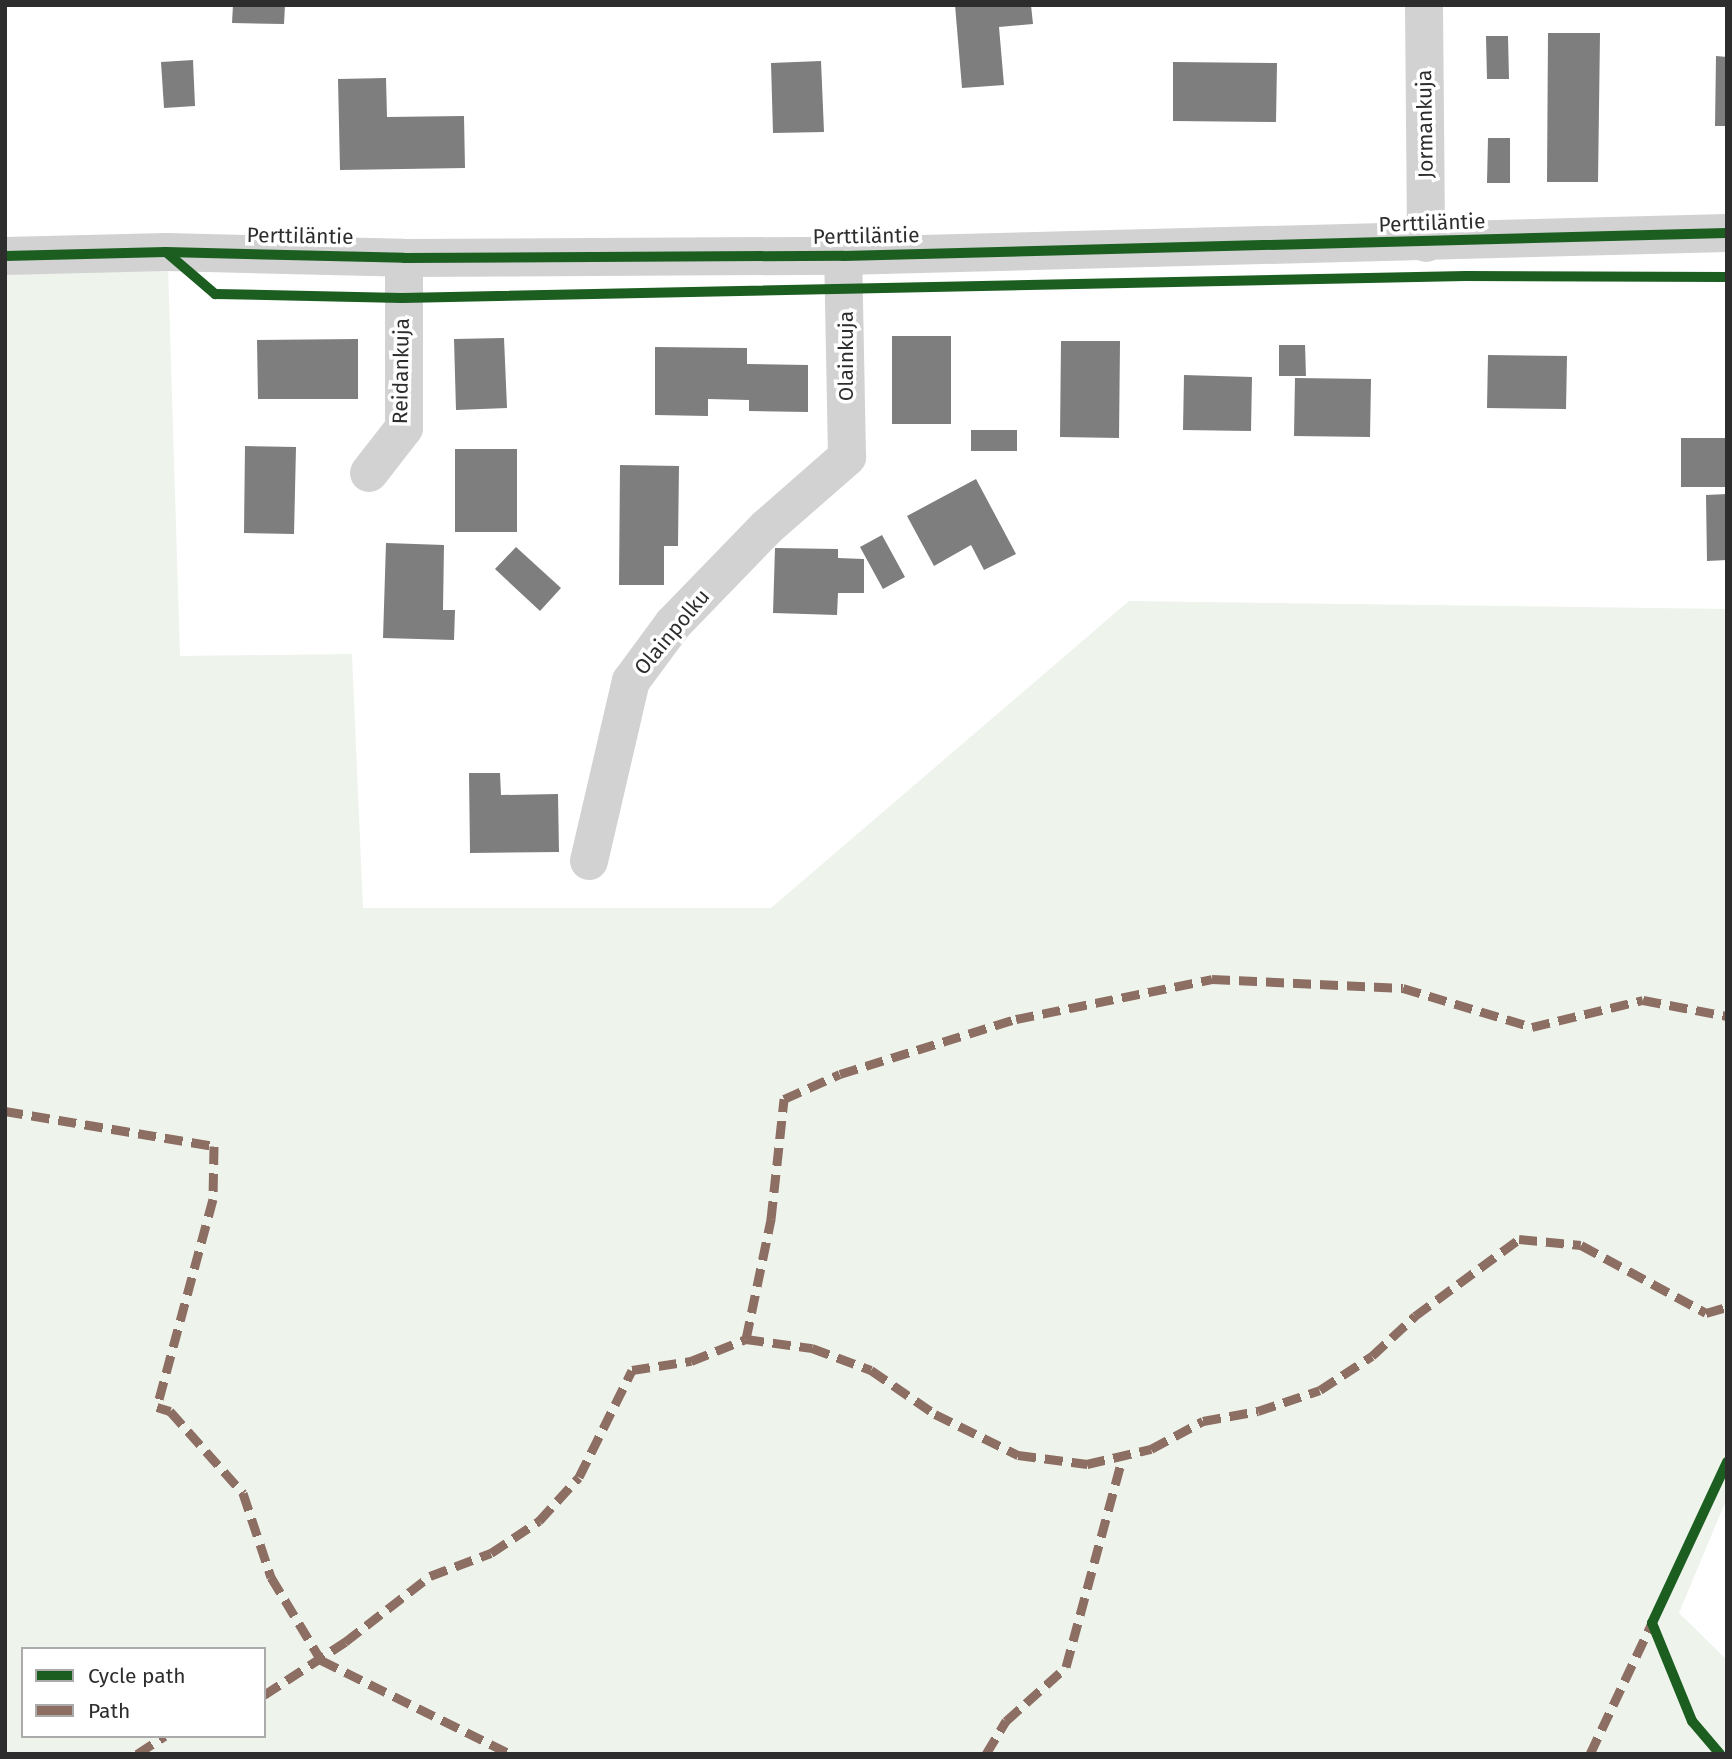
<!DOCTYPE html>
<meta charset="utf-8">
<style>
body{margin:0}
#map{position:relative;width:1732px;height:1759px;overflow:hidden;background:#fff;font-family:"Fira Sans",sans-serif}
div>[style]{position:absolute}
.green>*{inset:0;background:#eef3ec}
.building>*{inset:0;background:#7e7e7e}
.minor>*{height:38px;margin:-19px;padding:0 19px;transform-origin:19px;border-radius:19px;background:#d2d2d2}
.quiet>*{height:9px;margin-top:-4.5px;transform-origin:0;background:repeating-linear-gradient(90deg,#8d6e63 0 18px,transparent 0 27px)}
.cycleway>*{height:10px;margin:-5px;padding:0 5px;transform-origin:5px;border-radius:5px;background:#1b5e20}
span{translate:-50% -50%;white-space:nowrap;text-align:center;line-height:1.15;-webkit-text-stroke:7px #fff;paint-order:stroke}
.street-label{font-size:21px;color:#2d2d2d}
.frame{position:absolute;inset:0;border:7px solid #2d2d2d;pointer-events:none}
.legend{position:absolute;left:21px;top:1647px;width:245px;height:91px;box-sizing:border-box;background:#fff;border:2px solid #ababab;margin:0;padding:9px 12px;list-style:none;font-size:21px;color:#2d2d2d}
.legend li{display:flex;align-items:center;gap:14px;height:35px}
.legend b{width:35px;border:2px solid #ababab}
</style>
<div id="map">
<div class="green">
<i style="clip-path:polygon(evenodd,168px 265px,180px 656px,352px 654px,363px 908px,771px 908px,1129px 601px,1727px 609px,1727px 1498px,1679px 1613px,1727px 1660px,1727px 1754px,5px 1754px,5px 270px,168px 265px,23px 1649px,264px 1649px,264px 1736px,23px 1736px,23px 1649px)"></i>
</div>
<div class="building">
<i style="clip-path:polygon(233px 5px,285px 5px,284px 24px,232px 23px)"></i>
<i style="clip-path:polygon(955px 5px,1031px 5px,1033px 24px,999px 27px,1004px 85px,962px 88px)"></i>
<i style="clip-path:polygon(1548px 33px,1600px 33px,1598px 182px,1547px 182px)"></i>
<i style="clip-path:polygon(1486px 36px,1508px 36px,1509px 79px,1487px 79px)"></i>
<i style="clip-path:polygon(1716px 56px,1727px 57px,1727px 126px,1715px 126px)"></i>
<i style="clip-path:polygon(193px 60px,195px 106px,164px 108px,161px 62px)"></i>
<i style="clip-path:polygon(821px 61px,824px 132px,773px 133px,771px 63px)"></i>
<i style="clip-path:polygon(1173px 62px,1277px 63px,1276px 122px,1173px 121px)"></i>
<i style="clip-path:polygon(386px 78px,387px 117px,464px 116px,465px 168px,340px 170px,338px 79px)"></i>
<i style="clip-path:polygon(1488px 138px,1510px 138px,1510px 183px,1487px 183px)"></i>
<i style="clip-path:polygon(892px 336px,951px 336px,951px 424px,892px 424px)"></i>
<i style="clip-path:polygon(504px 338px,507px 408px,456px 410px,454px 339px)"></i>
<i style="clip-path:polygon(358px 339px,358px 399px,258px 399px,257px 340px)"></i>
<i style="clip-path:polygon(1061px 341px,1120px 341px,1119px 438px,1060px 437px)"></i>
<i style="clip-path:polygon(1279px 345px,1305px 345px,1306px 376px,1279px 376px)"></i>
<i style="clip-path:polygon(655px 347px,747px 348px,747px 364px,808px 365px,808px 412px,749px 411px,749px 400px,708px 399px,708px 416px,655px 415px)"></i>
<i style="clip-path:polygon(1488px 355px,1567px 356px,1566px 409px,1487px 408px)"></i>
<i style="clip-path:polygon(1184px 375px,1252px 377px,1251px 431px,1183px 430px)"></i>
<i style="clip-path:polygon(1295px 378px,1371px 379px,1370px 437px,1294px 436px)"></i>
<i style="clip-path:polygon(971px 430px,1017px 430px,1017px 451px,971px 451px)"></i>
<i style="clip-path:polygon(1681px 438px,1725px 438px,1725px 487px,1681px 487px)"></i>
<i style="clip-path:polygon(245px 446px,296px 447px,294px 534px,244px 533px)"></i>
<i style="clip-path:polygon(455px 449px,517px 449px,517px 532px,455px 532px)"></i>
<i style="clip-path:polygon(620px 465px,679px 466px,678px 546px,664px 546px,664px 585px,619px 585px)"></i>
<i style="clip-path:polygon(976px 479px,1016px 554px,984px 570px,971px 545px,934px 566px,907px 516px)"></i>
<i style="clip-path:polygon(1727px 494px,1727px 560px,1707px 561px,1706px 495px)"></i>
<i style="clip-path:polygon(882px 535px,905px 577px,883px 589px,860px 547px)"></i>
<i style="clip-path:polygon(386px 543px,444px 545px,443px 610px,455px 610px,454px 640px,383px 638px)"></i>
<i style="clip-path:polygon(516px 547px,561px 588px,540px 611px,495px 569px)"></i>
<i style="clip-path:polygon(775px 548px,838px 549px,838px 558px,864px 559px,864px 593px,838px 593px,837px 615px,773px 613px)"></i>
<i style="clip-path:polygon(469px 773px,500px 773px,501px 795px,558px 794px,559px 852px,470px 853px)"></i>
</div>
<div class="minor">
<i style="left:1424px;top:5px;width:238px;rotate:89.5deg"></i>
<i style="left:5px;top:256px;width:161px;rotate:-1.4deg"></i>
<i style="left:166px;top:252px;width:238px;rotate:1.4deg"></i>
<i style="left:404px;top:258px;width:439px;rotate:-0.3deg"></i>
<i style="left:843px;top:256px;width:884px;rotate:-1.49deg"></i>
<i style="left:369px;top:473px;width:57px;rotate:-52.1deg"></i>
<i style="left:404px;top:428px;width:170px;rotate:-90deg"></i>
<i style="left:589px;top:861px;width:185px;rotate:-76.9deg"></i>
<i style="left:631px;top:681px;width:71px;rotate:-53.6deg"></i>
<i style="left:673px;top:624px;width:134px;rotate:-45.9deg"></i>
<i style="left:766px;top:528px;width:108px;rotate:-41.2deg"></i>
<i style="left:847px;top:457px;width:201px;rotate:-91.1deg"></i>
</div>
<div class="quiet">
<i style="left:5px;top:1111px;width:212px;rotate:9.5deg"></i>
<i style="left:214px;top:1146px;width:53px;rotate:91.1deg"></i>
<i style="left:213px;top:1199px;width:215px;rotate:105.1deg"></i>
<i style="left:157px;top:1407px;width:14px;rotate:17deg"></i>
<i style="left:170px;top:1411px;width:110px;rotate:48.3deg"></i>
<i style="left:243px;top:1493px;width:89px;rotate:71.6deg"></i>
<i style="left:271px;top:1577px;width:97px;rotate:58.9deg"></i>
<i style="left:321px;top:1660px;width:211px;rotate:26.4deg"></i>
<i style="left:746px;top:1339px;width:123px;rotate:-78.2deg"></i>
<i style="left:771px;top:1219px;width:121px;rotate:-83.8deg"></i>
<i style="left:784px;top:1099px;width:61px;rotate:-24.1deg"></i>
<i style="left:840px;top:1074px;width:184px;rotate:-17.4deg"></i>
<i style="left:1016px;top:1019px;width:200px;rotate:-11.5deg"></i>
<i style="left:1212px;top:979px;width:191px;rotate:2.7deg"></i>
<i style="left:1403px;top:988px;width:135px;rotate:16.8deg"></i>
<i style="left:1532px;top:1027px;width:114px;rotate:-13.7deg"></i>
<i style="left:1643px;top:1000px;width:86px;rotate:10.8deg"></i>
<i style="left:264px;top:1695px;width:97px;rotate:-33.2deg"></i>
<i style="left:345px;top:1642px;width:108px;rotate:-37.8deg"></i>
<i style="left:430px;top:1576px;width:65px;rotate:-20.7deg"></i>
<i style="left:491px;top:1553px;width:58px;rotate:-33.7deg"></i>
<i style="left:539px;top:1521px;width:59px;rotate:-47.7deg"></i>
<i style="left:579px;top:1477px;width:119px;rotate:-63.6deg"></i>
<i style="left:632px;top:1370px;width:60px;rotate:-8.7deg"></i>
<i style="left:691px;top:1361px;width:59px;rotate:-21.8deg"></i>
<i style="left:746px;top:1339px;width:67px;rotate:7.8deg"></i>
<i style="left:812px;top:1348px;width:63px;rotate:20.4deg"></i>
<i style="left:871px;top:1370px;width:78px;rotate:34.5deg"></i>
<i style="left:935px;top:1414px;width:93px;rotate:26.3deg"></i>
<i style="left:1018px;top:1455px;width:70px;rotate:7.4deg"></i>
<i style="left:1087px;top:1464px;width:66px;rotate:-13.2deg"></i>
<i style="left:1151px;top:1449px;width:59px;rotate:-28.3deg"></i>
<i style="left:1203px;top:1421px;width:56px;rotate:-10.3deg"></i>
<i style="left:1258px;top:1411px;width:65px;rotate:-18.7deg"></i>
<i style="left:1320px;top:1390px;width:62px;rotate:-33.2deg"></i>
<i style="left:1372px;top:1356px;width:59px;rotate:-42.9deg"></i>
<i style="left:1415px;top:1316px;width:129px;rotate:-36.5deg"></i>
<i style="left:1519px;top:1239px;width:62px;rotate:5.5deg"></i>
<i style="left:1581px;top:1245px;width:142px;rotate:28.5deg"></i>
<i style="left:1706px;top:1313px;width:22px;rotate:-16deg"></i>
<i style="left:137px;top:1754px;width:33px;rotate:-33deg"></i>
<i style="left:986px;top:1754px;width:39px;rotate:-59deg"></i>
<i style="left:1006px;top:1721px;width:81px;rotate:-42deg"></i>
<i style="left:1066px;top:1667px;width:219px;rotate:-74.9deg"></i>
<i style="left:1590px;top:1754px;width:145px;rotate:-64.7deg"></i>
</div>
<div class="cycleway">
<i style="left:166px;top:252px;width:65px;rotate:40.6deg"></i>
<i style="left:215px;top:294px;width:187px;rotate:1.2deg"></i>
<i style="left:402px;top:298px;width:1064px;rotate:-1.18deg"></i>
<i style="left:1466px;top:276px;width:261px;rotate:0.2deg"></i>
<i style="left:5px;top:256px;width:161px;rotate:-1.4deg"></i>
<i style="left:166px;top:252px;width:238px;rotate:1.4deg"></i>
<i style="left:404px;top:258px;width:439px;rotate:-0.3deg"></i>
<i style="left:843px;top:256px;width:884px;rotate:-1.49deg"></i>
<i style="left:1720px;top:1754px;width:43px;rotate:-130.3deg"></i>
<i style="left:1692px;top:1721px;width:106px;rotate:-112.2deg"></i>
<i style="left:1652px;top:1623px;width:178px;rotate:-65deg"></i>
</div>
<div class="street-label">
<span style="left:1425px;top:124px;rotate:-91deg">Jormankuja</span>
<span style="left:1432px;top:223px;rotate:-2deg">Perttiläntie</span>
<span style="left:300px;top:236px;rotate:1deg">Perttiläntie</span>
<span style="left:866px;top:236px;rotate:-1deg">Perttiläntie</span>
<span style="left:846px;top:356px;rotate:-90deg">Olainkuja</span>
<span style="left:401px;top:371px;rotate:-89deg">Reidankuja</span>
<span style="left:672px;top:632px;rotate:-50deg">Olainpolku</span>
</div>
<div class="frame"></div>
<ul class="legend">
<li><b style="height:9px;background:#1b5e20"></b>Cycle path</li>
<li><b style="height:9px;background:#8d6e63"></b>Path</li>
</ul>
</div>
